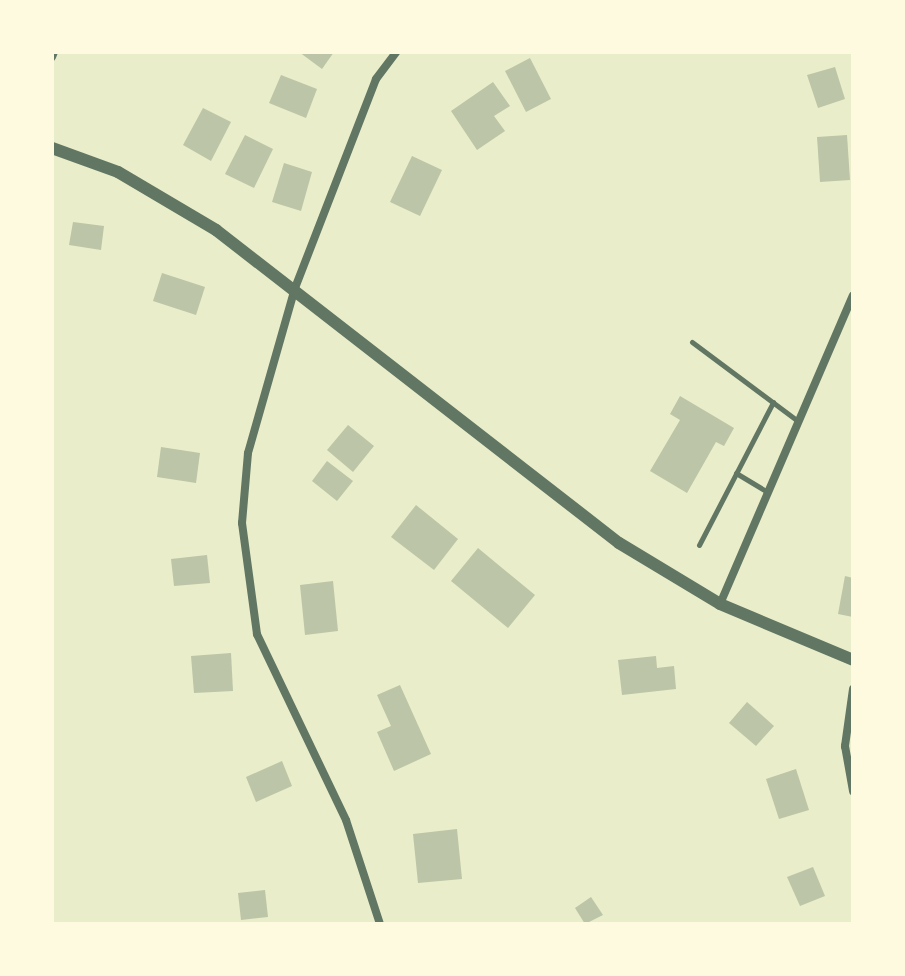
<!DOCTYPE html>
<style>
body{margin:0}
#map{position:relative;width:905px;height:976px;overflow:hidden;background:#e9edc9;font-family:"IBM Plex Sans",sans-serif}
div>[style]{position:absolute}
.building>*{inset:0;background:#bcc5a7}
.service>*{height:5px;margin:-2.5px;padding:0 2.5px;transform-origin:2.5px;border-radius:2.5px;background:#617663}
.minor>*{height:8px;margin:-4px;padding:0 4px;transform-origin:4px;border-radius:4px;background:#617663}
.tertiary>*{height:12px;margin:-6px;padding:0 6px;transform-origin:6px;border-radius:6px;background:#617663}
span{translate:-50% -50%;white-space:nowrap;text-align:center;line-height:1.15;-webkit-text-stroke:6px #fefae0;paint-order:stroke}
.frame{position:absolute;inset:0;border:54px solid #fefae0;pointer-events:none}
</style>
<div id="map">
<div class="building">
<i style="clip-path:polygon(299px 52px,334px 52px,322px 69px)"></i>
<i style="clip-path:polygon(530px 58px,551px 99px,526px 112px,505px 71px)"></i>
<i style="clip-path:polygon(835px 67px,845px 99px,818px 108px,807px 75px)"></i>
<i style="clip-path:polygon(281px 75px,317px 89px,306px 118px,269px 103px)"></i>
<i style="clip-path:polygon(493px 82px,510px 106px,494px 116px,505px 131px,477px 150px,451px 111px)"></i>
<i style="clip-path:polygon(203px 108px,231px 122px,211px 161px,183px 145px)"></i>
<i style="clip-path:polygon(245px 135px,273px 149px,254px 188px,225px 174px)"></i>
<i style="clip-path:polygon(847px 135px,850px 180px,820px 182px,817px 137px)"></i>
<i style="clip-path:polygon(412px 156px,442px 170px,420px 216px,390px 202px)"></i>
<i style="clip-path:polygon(284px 163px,312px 172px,301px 211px,272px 202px)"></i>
<i style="clip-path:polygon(73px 222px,104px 226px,101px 250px,69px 245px)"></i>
<i style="clip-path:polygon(162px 273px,205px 287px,196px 315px,153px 301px)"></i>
<i style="clip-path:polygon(680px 396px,734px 428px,724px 446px,716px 442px,687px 493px,650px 471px,680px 420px,670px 414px)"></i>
<i style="clip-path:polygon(348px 425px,374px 446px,353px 472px,327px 450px)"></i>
<i style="clip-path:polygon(161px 447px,200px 453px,196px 483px,157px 477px)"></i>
<i style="clip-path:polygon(327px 461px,353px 481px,337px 501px,312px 481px)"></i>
<i style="clip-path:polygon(416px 505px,458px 539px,434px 570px,391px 537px)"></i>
<i style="clip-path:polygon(478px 548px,535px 595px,508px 628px,451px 581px)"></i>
<i style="clip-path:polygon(207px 555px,210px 583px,174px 586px,171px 559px)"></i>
<i style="clip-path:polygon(845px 576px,853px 578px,853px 617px,838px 614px)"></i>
<i style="clip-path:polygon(333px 581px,338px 631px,305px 635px,300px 585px)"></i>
<i style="clip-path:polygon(231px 653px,233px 691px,194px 693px,191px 656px)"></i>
<i style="clip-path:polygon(656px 656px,657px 668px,674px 666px,676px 689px,622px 695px,618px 660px)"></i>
<i style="clip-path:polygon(400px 685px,431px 754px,394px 771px,377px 732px,391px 726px,377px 695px)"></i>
<i style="clip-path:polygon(747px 702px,774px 726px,756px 746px,729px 723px)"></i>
<i style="clip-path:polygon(282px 761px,292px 786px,256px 802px,246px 777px)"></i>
<i style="clip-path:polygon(796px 769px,809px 810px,779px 819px,766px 779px)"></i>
<i style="clip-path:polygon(457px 829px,462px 879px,418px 883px,413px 834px)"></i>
<i style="clip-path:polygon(813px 867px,825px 896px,800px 906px,787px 877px)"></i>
<i style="clip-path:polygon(265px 890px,268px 917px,241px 920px,238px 893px)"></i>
<i style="clip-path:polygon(591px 897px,603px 915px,585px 924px,575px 908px)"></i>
</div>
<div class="service">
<i style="left:692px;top:342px;width:132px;rotate:36.7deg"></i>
<i style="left:736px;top:473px;width:37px;rotate:31deg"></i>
<i style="left:699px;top:545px;width:161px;rotate:-62.6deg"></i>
</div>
<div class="minor">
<i style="left:52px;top:57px;width:5px;rotate:-68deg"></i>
<i style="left:720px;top:604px;width:336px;rotate:-66.7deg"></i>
<i style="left:853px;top:689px;width:58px;rotate:98deg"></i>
<i style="left:845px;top:746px;width:46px;rotate:79.9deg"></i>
<i style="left:380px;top:924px;width:109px;rotate:-108.1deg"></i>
<i style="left:346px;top:820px;width:206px;rotate:-115.6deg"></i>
<i style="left:257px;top:634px;width:112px;rotate:-97.7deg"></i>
<i style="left:242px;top:523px;width:70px;rotate:-85.1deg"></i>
<i style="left:248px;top:453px;width:172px;rotate:-74.1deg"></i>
<i style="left:295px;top:288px;width:224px;rotate:-68.8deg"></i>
<i style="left:376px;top:79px;width:34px;rotate:-53deg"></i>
</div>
<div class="tertiary">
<i style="left:52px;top:148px;width:70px;rotate:20deg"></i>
<i style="left:118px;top:172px;width:114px;rotate:30.6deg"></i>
<i style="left:216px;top:230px;width:510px;rotate:37.84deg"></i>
<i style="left:619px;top:543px;width:118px;rotate:31.1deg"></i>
<i style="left:720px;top:604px;width:144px;rotate:22.8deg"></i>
</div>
<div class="frame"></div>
</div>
